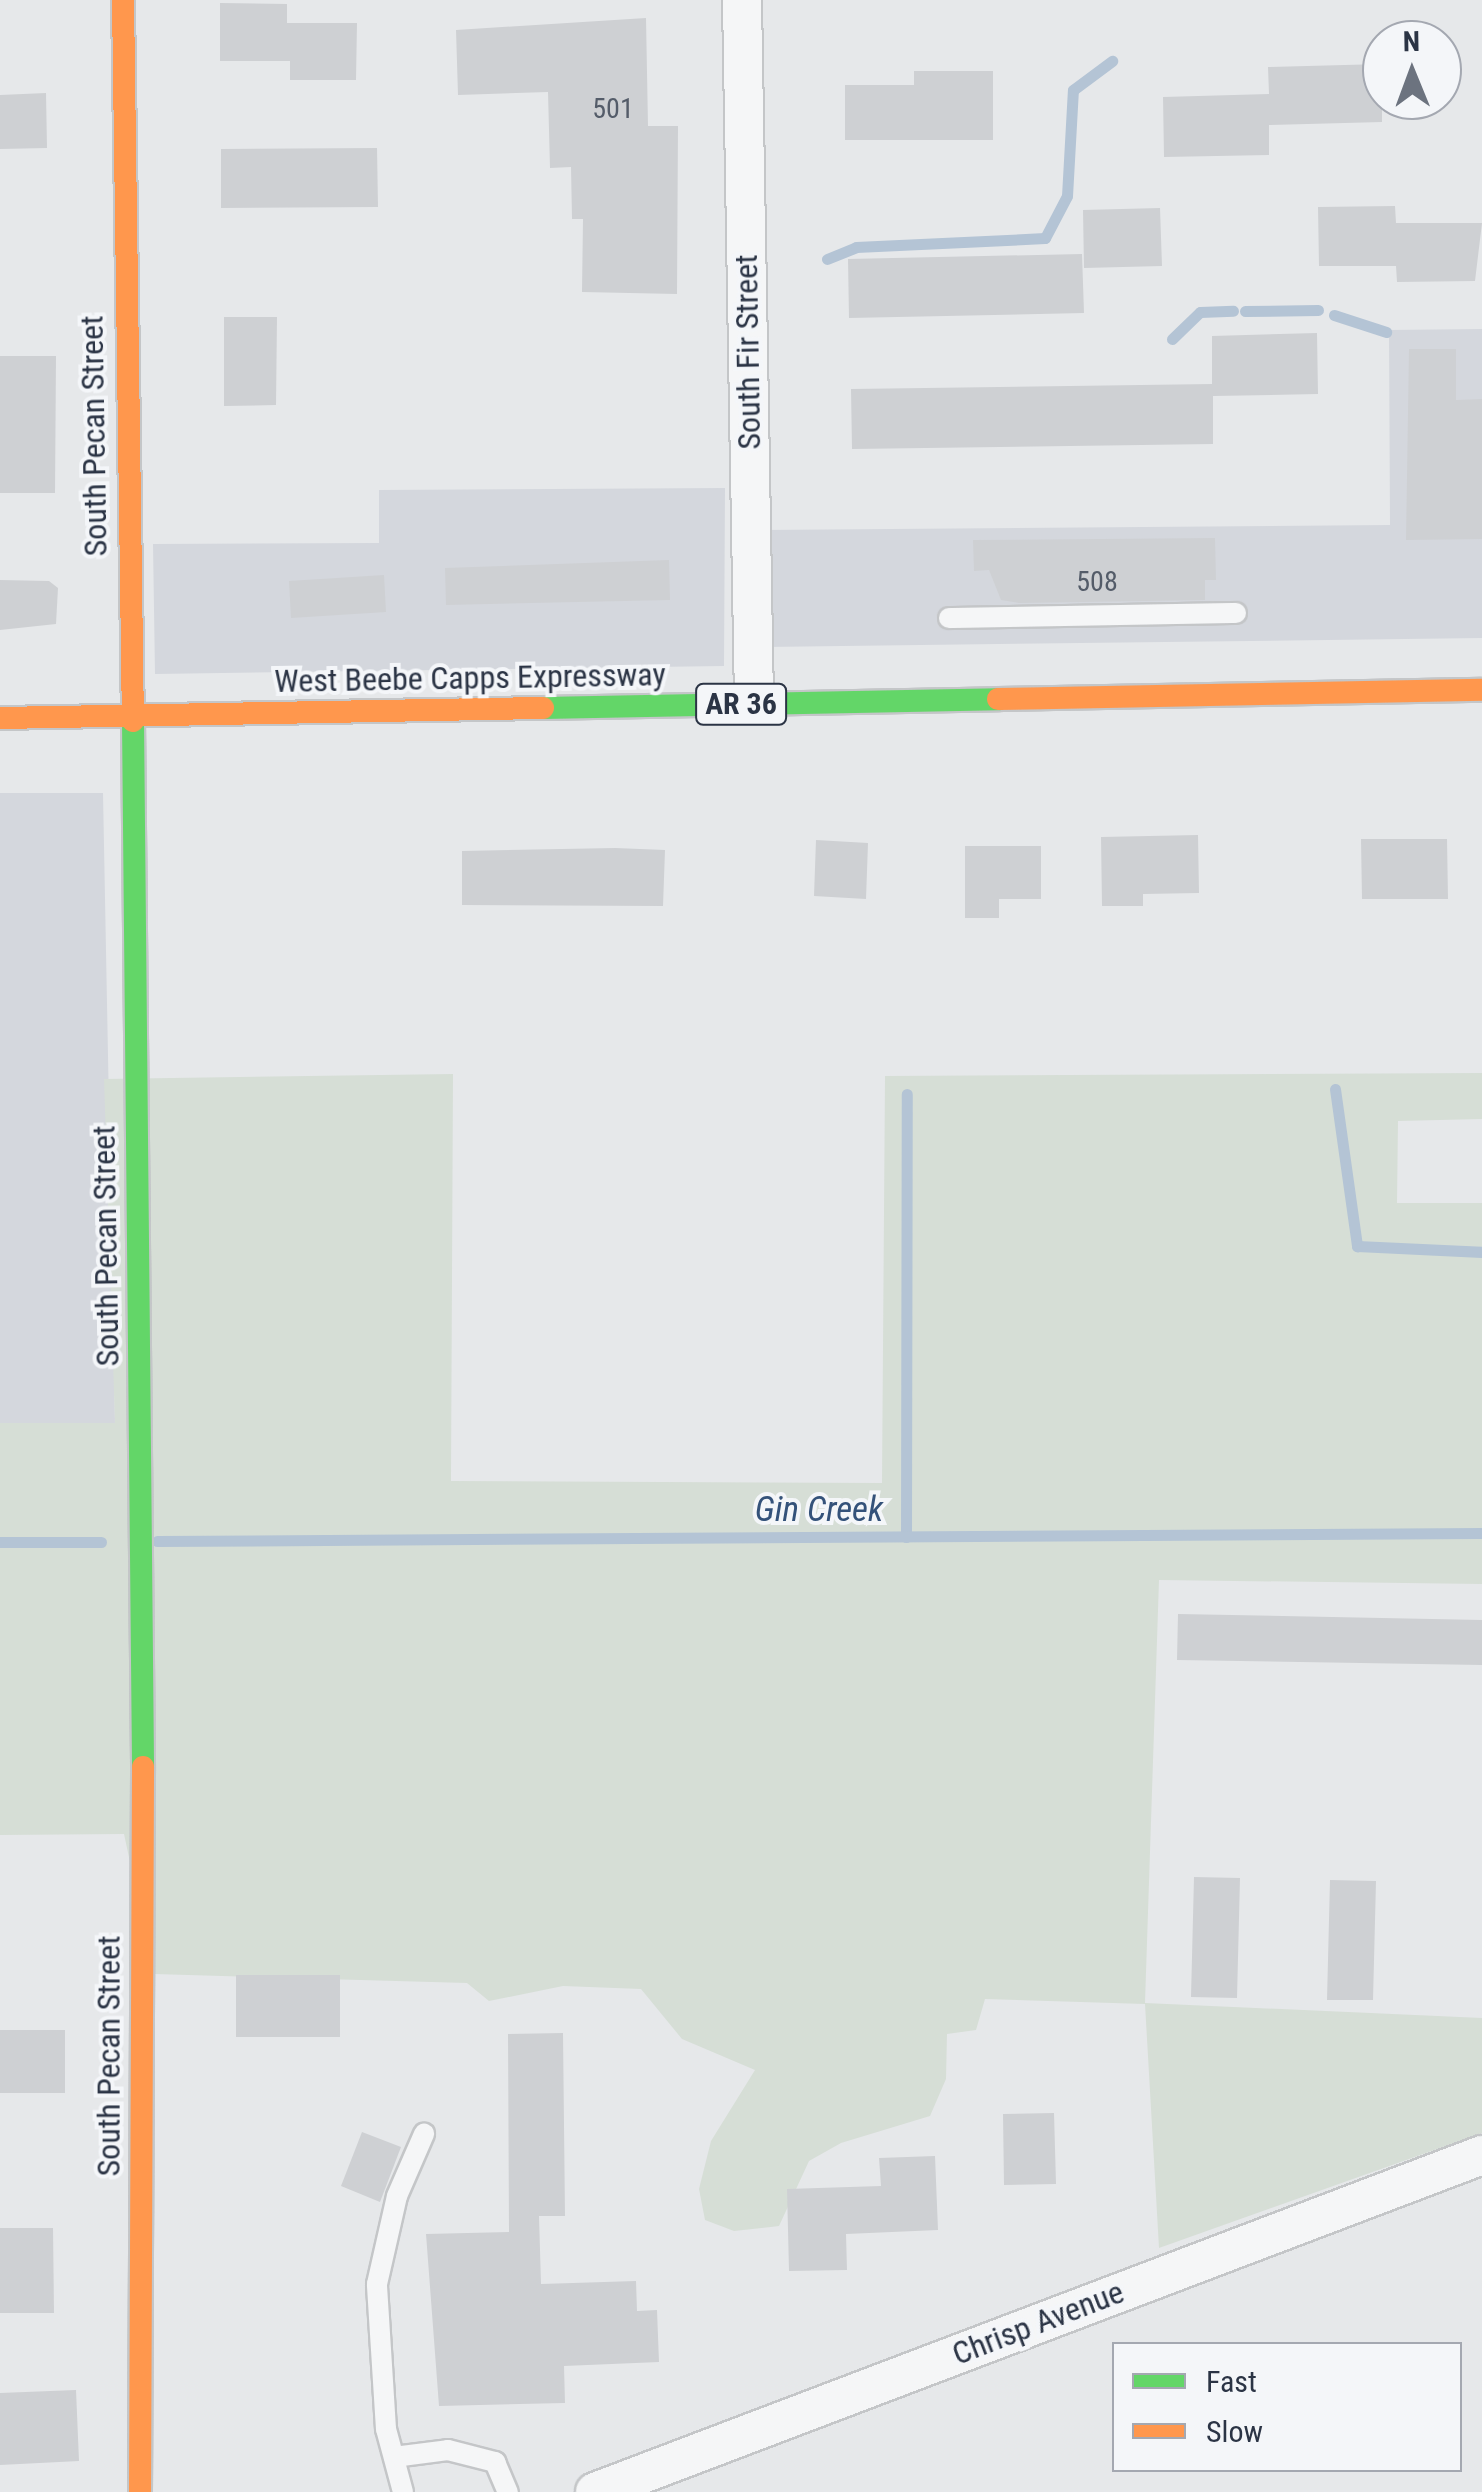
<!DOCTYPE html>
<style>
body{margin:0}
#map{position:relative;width:1482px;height:2492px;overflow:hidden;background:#e6e8ea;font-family:"Roboto Condensed",sans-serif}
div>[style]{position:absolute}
.built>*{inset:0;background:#d4d7dd}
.green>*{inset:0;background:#d6ded6}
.stream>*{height:11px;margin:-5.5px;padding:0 5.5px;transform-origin:5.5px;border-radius:5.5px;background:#b4c4d5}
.building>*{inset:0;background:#ced0d3}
.roads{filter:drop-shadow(2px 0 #c4c6c8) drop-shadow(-2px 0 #c4c6c8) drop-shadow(0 2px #c4c6c8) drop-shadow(0 -2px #c4c6c8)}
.lane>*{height:20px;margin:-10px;padding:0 10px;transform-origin:10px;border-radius:10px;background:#f5f6f7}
.street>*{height:38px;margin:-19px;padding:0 19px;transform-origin:19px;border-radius:19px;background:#f5f6f7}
.fast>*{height:22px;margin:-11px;padding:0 11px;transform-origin:11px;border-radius:11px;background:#63d668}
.slow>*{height:22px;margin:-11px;padding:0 11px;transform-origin:11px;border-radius:11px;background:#ff974d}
span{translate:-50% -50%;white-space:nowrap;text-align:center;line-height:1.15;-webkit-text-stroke:8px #f4f6f9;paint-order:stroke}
.number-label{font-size:28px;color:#545c69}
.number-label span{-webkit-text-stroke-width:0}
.shield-label span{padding:2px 8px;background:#f4f6f9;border:2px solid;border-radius:8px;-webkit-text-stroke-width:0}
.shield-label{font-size:30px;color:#2b3445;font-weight:700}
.street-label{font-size:32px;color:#2b3445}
.water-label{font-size:35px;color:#34527a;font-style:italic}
.legend{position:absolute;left:1112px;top:2342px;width:350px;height:130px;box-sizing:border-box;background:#f4f6f9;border:2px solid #a4a8b1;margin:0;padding:12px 18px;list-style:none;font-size:30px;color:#2b3445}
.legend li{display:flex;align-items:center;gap:20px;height:50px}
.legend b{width:50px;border:2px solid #a4a8b1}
.north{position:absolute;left:1362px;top:20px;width:100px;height:100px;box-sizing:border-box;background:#f4f6f9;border:2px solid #a4a8b1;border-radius:50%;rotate:359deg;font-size:28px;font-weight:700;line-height:40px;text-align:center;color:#2b3445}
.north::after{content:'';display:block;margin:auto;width:35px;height:45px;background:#6c737f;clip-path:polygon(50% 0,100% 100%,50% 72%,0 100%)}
</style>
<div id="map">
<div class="built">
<i style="clip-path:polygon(1482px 329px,1482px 638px,765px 647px,763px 530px,1390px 525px,1389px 330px)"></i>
<i style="clip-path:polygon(725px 488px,724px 666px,155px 674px,153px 544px,379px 543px,379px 490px)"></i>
<i style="clip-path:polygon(0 793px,103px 793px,115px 1423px,0 1423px)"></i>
</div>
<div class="green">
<i style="clip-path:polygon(1482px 1073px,1482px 1119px,1398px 1121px,1397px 1203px,1482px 1203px,1482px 1584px,1159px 1580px,1145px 2003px,1482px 2018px,1482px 2133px,1159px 2248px,1145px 2004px,985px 1999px,976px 2030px,947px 2034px,946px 2079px,930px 2116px,841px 2143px,809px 2161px,779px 2226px,734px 2231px,705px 2220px,699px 2189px,711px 2141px,755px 2070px,682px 2039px,641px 1989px,563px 1986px,489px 2001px,467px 1983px,154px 1974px,124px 1834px,0 1835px,0 1423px,115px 1423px,104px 1079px,453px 1074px,451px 1481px,882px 1483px,885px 1076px)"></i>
</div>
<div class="stream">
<i style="left:827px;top:259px;width:31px;rotate:-22deg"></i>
<i style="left:856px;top:247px;width:189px;rotate:-2.7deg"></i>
<i style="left:1045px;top:238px;width:47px;rotate:-62.4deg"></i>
<i style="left:1067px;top:196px;width:106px;rotate:-86.8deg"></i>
<i style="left:1073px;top:90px;width:49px;rotate:-36.6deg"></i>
<i style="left:1245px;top:311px;width:73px;rotate:-0.8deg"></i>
<i style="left:1334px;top:315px;width:55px;rotate:18.1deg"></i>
<i style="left:1172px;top:339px;width:39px;rotate:-44deg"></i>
<i style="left:1200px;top:312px;width:33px;rotate:-2deg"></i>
<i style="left:1335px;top:1089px;width:159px;rotate:82deg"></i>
<i style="left:1357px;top:1246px;width:125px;rotate:2.7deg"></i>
<i style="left:906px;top:1537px;width:443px;rotate:-89.9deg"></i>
<i style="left:157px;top:1541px;width:1325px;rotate:-0.35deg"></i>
<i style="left:0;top:1542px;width:101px"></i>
</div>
<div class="building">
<i style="clip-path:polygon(220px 3px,287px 4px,287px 23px,357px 23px,356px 80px,290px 80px,290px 61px,220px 61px)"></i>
<i style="clip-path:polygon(646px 18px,648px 126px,678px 126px,677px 294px,582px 292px,583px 219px,572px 219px,571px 167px,550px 168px,548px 92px,458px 95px,456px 30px)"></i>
<i style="clip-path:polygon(1382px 64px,1382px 122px,1269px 125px,1269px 155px,1164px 157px,1163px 97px,1269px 94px,1268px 67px)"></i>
<i style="clip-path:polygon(914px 71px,993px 71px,993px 140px,845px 140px,845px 85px,914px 85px)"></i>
<i style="clip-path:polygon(46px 93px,47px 148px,0 149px,0 95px)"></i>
<i style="clip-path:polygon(377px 148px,378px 207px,221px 208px,221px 149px)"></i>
<i style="clip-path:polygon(1395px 206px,1396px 223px,1482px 223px,1475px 281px,1397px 282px,1396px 266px,1319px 266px,1318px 207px)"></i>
<i style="clip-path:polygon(1160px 208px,1162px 266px,1084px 268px,1083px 210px)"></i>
<i style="clip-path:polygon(1082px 254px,1084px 313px,849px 318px,848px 259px)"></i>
<i style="clip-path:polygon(224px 317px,277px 317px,276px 405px,224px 406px)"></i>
<i style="clip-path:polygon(1317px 333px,1318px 394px,1213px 396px,1213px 444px,852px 449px,851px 389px,1212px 384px,1212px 336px)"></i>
<i style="clip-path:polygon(1409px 349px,1456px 349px,1456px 400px,1482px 399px,1482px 539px,1406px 540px)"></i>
<i style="clip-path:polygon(0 356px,56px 356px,55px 493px,0 493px)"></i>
<i style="clip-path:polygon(1215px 538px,1216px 580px,1205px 580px,1205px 600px,1019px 603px,1001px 600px,989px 570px,974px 571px,973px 540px)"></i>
<i style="clip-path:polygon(669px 560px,670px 600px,446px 605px,445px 568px)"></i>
<i style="clip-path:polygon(384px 575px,386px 612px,291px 618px,289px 581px)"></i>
<i style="clip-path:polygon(0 580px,49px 581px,58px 588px,56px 624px,0 630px)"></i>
<i style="clip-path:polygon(1198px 835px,1199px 893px,1143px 894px,1143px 906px,1102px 906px,1101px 837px)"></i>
<i style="clip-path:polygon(1361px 839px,1447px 839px,1448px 899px,1362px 899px)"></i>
<i style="clip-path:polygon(816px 840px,868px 843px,866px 899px,814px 896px)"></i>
<i style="clip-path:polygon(965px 846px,1041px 846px,1041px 899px,999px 899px,999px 918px,965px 918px)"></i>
<i style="clip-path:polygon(615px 848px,665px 850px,663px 906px,462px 905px,462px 851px)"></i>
<i style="clip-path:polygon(1178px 1614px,1482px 1620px,1482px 1665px,1177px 1660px)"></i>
<i style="clip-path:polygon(1194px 1877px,1240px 1878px,1237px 1998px,1191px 1997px)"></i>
<i style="clip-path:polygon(1330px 1880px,1376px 1881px,1373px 2000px,1327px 2000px)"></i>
<i style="clip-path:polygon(236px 1975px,340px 1975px,340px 2037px,236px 2037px)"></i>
<i style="clip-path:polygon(0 2030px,65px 2030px,65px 2093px,0 2093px)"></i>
<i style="clip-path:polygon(563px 2033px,565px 2216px,539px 2216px,541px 2284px,636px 2281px,637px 2311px,657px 2310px,659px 2362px,564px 2366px,565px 2403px,439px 2406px,426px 2234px,509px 2232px,508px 2034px)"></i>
<i style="clip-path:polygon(1054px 2113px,1056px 2184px,1004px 2185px,1003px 2114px)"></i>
<i style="clip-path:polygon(362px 2132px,401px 2147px,380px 2202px,341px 2186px)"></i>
<i style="clip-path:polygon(935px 2156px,938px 2230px,846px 2234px,847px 2270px,789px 2271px,787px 2189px,881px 2186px,879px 2158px)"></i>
<i style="clip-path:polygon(0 2228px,53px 2228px,54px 2313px,0 2313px)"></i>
<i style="clip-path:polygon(76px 2390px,79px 2461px,0 2465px,0 2393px)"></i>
</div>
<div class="roads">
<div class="lane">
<i style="left:949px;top:618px;width:287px;rotate:-1deg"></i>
<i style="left:394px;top:2457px;width:54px;rotate:-7.4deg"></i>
<i style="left:448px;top:2450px;width:49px;rotate:14.3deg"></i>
<i style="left:495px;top:2462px;width:33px;rotate:67deg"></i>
<i style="left:403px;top:2492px;width:65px;rotate:-105.1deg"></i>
<i style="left:386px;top:2429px;width:145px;rotate:-93.6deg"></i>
<i style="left:377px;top:2284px;width:90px;rotate:-77.2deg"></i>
<i style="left:397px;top:2196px;width:68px;rotate:-66.5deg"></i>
</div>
<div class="street">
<i style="left:742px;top:0;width:704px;rotate:89.02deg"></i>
<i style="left:595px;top:2492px;width:949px;rotate:-20.8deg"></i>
</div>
<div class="fast">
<i style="left:543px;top:708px;width:455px;rotate:-1.1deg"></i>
<i style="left:133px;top:721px;width:1046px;rotate:89.45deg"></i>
</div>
<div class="slow">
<i style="left:123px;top:0;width:721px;rotate:89.21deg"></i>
<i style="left:998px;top:699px;width:484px;rotate:-1.1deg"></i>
<i style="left:0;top:718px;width:543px;rotate:-1.06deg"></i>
<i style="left:140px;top:2492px;width:725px;rotate:-89.76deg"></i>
</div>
</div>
<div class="number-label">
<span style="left:613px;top:109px">501</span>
<span style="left:1097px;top:582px">508</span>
</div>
<div class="shield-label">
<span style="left:741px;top:704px">AR 36</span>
</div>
<div class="street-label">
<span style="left:748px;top:352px;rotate:-91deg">South Fir Street</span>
<span style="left:94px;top:436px;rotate:-91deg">South Pecan Street</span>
<span style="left:470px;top:678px;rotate:-1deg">West Beebe Capps Expressway</span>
<span style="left:106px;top:1246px;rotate:-91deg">South Pecan Street</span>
<span style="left:109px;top:2056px;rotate:-90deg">South Pecan Street</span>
<span style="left:1038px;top:2323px;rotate:-21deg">Chrisp Avenue</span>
</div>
<div class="water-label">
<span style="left:819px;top:1510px">Gin Creek</span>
</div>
<ul class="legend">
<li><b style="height:12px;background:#63d668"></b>Fast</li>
<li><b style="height:12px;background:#ff974d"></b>Slow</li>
</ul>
<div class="north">N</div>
</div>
